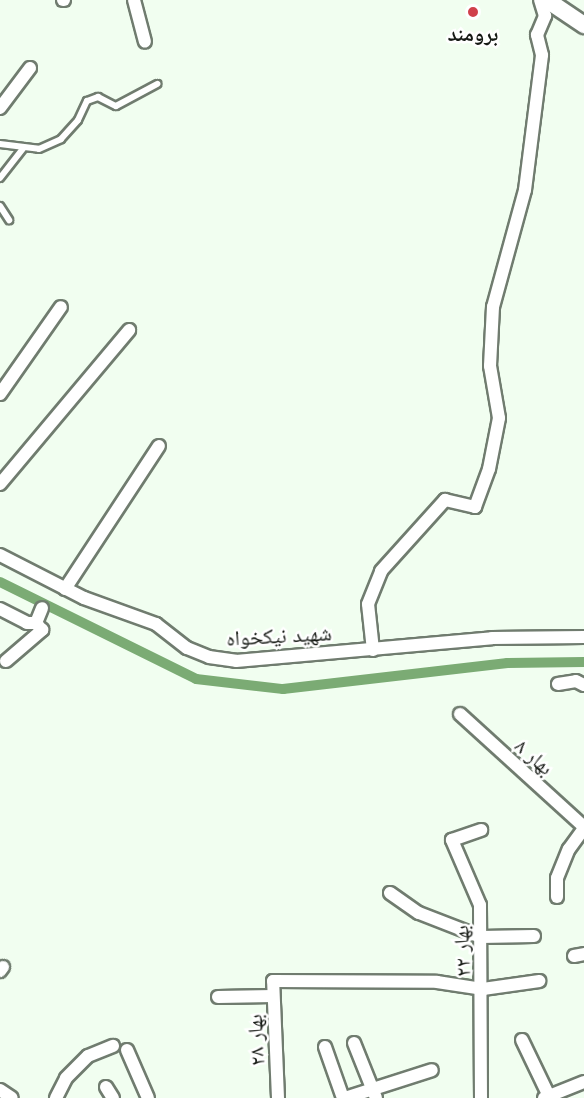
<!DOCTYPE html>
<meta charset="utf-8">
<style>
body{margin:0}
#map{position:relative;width:584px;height:1098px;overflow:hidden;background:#f1fef0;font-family:Helvetica,"Noto Naskh Arabic",sans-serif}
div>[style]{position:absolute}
.canal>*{height:10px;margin:-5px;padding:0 5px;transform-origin:5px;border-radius:5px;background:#7bab74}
.roads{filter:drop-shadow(2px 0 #707c6f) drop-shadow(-2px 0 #707c6f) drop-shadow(0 2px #707c6f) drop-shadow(0 -2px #707c6f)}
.service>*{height:6px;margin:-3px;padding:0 3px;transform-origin:3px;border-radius:3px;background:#fff}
.minor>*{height:12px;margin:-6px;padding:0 6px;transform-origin:6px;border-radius:6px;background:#fff}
.secondary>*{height:16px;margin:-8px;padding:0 8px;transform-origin:8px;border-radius:8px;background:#fff}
.dots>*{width:16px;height:16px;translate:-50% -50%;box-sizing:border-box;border:3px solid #fff;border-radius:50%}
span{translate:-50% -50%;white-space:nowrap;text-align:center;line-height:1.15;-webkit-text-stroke:5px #fff;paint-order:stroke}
.poi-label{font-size:21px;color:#161a15;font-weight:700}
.street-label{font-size:21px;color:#161a15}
</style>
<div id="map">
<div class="canal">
<i style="left:0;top:582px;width:219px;rotate:26.3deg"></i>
<i style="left:196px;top:679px;width:88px;rotate:6.6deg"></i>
<i style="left:283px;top:689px;width:226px;rotate:-6.6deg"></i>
<i style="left:507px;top:663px;width:77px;rotate:-0.7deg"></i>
</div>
<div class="roads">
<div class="service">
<i style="left:0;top:144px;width:39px;rotate:7deg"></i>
<i style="left:39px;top:149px;width:24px;rotate:-24deg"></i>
<i style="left:61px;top:139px;width:25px;rotate:-48deg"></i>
<i style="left:78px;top:120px;width:21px;rotate:-65deg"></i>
<i style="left:87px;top:101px;width:12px;rotate:-20deg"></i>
<i style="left:98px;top:97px;width:20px;rotate:27deg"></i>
<i style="left:116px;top:106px;width:47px;rotate:-28.2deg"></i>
<i style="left:0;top:178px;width:37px;rotate:-52deg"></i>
<i style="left:0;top:206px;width:17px;rotate:57deg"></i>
</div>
<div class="minor">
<i style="left:63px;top:0;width:1px"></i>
<i style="left:134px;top:0;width:43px;rotate:75.3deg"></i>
<i style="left:0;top:108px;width:50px;rotate:-53.1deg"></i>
<i style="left:0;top:394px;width:106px;rotate:-55deg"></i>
<i style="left:0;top:484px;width:201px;rotate:-50deg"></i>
<i style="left:0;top:555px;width:94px;rotate:27.1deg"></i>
<i style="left:84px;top:598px;width:77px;rotate:19.9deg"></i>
<i style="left:156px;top:624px;width:39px;rotate:38deg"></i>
<i style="left:187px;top:648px;width:24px;rotate:22deg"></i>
<i style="left:209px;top:657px;width:27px;rotate:8deg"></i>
<i style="left:236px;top:661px;width:257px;rotate:-5.1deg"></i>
<i style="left:492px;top:638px;width:92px;rotate:-0.6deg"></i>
<i style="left:65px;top:589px;width:171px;rotate:-56.7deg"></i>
<i style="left:0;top:609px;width:30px;rotate:27deg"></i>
<i style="left:27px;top:623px;width:9px"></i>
<i style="left:373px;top:650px;width:46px;rotate:-96.2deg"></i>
<i style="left:368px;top:604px;width:35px;rotate:-68deg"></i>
<i style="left:381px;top:571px;width:96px;rotate:-48deg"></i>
<i style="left:445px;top:500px;width:31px;rotate:13deg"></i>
<i style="left:475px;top:507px;width:40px;rotate:-69.8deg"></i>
<i style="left:489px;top:469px;width:52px;rotate:-78.9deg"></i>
<i style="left:499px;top:418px;width:53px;rotate:-99.8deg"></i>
<i style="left:490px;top:366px;width:59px;rotate:-87.1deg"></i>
<i style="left:493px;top:307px;width:121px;rotate:-74.7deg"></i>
<i style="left:525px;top:190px;width:136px;rotate:-82.8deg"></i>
<i style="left:542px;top:55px;width:21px;rotate:-104deg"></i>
<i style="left:537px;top:35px;width:21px;rotate:-67deg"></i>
<i style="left:545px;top:16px;width:17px;rotate:-107deg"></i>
<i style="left:6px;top:661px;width:48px;rotate:-40.7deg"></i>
<i style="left:42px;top:630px;width:9px;rotate:-131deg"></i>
<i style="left:36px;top:623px;width:16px;rotate:-68deg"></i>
<i style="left:558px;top:684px;width:18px;rotate:-9deg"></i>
<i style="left:576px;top:681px;width:9px;rotate:27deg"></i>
<i style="left:460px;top:714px;width:168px;rotate:42.3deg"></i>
<i style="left:390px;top:893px;width:35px;rotate:35deg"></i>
<i style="left:419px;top:913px;width:66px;rotate:21.2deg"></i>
<i style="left:481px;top:937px;width:53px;rotate:-1.1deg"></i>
<i style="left:557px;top:897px;width:19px;rotate:-90deg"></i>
<i style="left:557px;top:878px;width:31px;rotate:-68deg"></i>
<i style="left:569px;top:849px;width:26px;rotate:-54deg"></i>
<i style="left:574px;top:956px;width:10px;rotate:-11deg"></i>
<i style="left:0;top:971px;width:5px;rotate:-53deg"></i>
<i style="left:218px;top:997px;width:55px;rotate:-1deg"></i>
<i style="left:522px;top:1040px;width:62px;rotate:64.3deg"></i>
<i style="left:354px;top:1043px;width:59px;rotate:68.2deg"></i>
<i style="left:325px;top:1047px;width:54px;rotate:70.6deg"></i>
<i style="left:127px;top:1050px;width:52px;rotate:66.4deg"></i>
<i style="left:106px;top:1087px;width:13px;rotate:58deg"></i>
<i style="left:0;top:1090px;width:14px;rotate:34deg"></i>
<i style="left:56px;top:1098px;width:22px;rotate:-63deg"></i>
<i style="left:66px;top:1078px;width:31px;rotate:-45deg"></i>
<i style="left:88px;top:1056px;width:27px;rotate:-22deg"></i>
<i style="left:278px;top:1098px;width:117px;rotate:-92.4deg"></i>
<i style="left:273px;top:981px;width:164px;rotate:0.3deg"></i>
<i style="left:437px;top:982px;width:47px;rotate:8.7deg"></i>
<i style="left:483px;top:989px;width:57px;rotate:-8.1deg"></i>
<i style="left:345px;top:1098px;width:91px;rotate:-17.8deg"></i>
<i style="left:481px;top:1098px;width:193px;rotate:-90.3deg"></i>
<i style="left:480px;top:905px;width:71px;rotate:-113.3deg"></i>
<i style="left:452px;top:840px;width:31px;rotate:-19deg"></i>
<i style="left:544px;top:1098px;width:43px;rotate:-21.8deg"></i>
</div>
<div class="secondary">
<i style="left:547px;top:0;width:45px;rotate:34deg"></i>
</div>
</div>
<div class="dots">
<i style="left:473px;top:12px;background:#d0404b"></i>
</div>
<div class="poi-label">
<span style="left:473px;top:34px">برومند</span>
</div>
<div class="street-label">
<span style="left:279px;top:636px;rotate:-3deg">شهید نیکخواه</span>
<span style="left:534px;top:757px;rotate:41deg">بهار ۸</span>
<span style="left:462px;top:951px;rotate:-92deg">بهار ۲۲</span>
<span style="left:256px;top:1040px;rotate:-93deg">بهار ۲۸</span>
</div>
</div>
